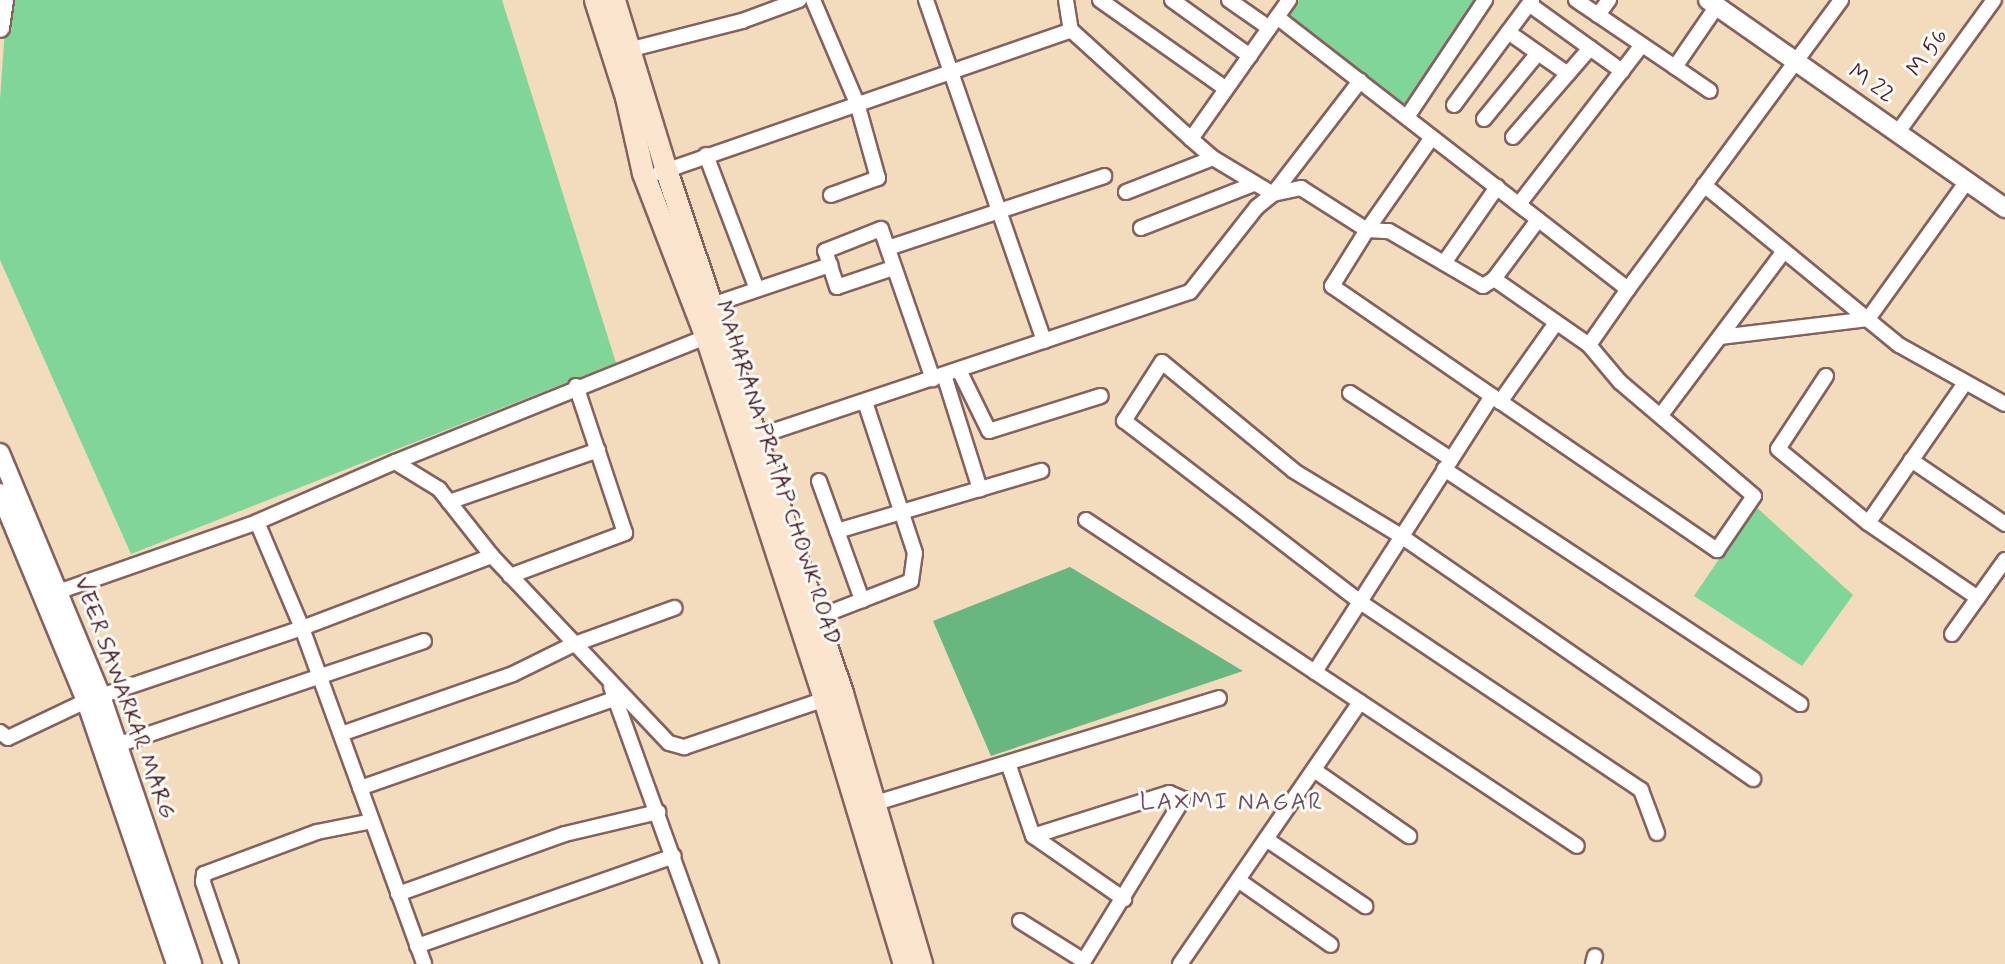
<!DOCTYPE html>
<style>
body{margin:0}
#map{position:relative;width:2005px;height:964px;overflow:hidden;background:#f3dcbe;font-family:Mynerve,sans-serif}
div>[style]{position:absolute}
.green>*{inset:0;background:#80d598}
.forest>*{inset:0;background:#68b680}
.roads{filter:drop-shadow(2px 0 #85615e) drop-shadow(-2px 0 #85615e) drop-shadow(0 2px #85615e) drop-shadow(0 -2px #85615e)}
.minor>*{height:14px;margin:-7px;padding:0 7px;transform-origin:7px;border-radius:7px;background:#fff}
.tertiary>*{height:18px;margin:-9px;padding:0 9px;transform-origin:9px;border-radius:9px;background:#fff}
.secondary>*{height:21px;margin:-10.5px;padding:0 10.5px;transform-origin:10.5px;border-radius:10.5px;background:#fbe5cf}
span{translate:-50% -50%;white-space:nowrap;text-align:center;line-height:1.15;-webkit-text-stroke:6px #fdfcf7;paint-order:stroke}
.street-label{font-size:23px;color:#4a1f2b}
.neighbourhood-label{font-size:24px;color:#6d4c64;letter-spacing:2px}
</style>
<div id="map">
<div class="green">
<i style="clip-path:polygon(7px 0,502px 0,616px 363px,131px 554px,0 260px,0 100px)"></i>
<i style="clip-path:polygon(1299px 0,1474px 0,1402px 110px,1286px 18px)"></i>
<i style="clip-path:polygon(1755px 506px,1853px 595px,1802px 666px,1694px 596px)"></i>
</div>
<div class="forest">
<i style="clip-path:polygon(1070px 567px,1243px 671px,991px 756px,933px 621px)"></i>
</div>
<div class="roads">
<div class="minor">
<i style="left:813px;top:0;width:112px;rotate:66.9deg"></i>
<i style="left:857px;top:103px;width:78px;rotate:74.4deg"></i>
<i style="left:878px;top:178px;width:50px;rotate:160.1deg"></i>
<i style="left:926px;top:0;width:361px;rotate:70.9deg"></i>
<i style="left:1066px;top:0;width:30px;rotate:81deg"></i>
<i style="left:1100px;top:0;width:154px;rotate:35.2deg"></i>
<i style="left:1172px;top:0;width:96px;rotate:35.7deg"></i>
<i style="left:1229px;top:0;width:49px;rotate:35deg"></i>
<i style="left:1576px;top:0;width:120px;rotate:34.1deg"></i>
<i style="left:1675px;top:67px;width:74px;rotate:-55.5deg"></i>
<i style="left:1529px;top:4px;width:115px;rotate:35.8deg"></i>
<i style="left:1598px;top:15px;width:19px;rotate:-54deg"></i>
<i style="left:1277px;top:17px;width:444px;rotate:37.8deg"></i>
<i style="left:1628px;top:289px;width:359px;rotate:-53.6deg"></i>
<i style="left:1508px;top:32px;width:73px;rotate:35deg"></i>
<i style="left:632px;top:49px;width:114px;rotate:-14.3deg"></i>
<i style="left:742px;top:21px;width:61px;rotate:-20.2deg"></i>
<i style="left:1675px;top:67px;width:42px;rotate:34.4deg"></i>
<i style="left:1454px;top:105px;width:131px;rotate:-53.4deg"></i>
<i style="left:1407px;top:117px;width:141px;rotate:-56.3deg"></i>
<i style="left:1484px;top:119px;width:85px;rotate:-50.7deg"></i>
<i style="left:1898px;top:132px;width:163px;rotate:-54deg"></i>
<i style="left:1513px;top:137px;width:118px;rotate:-49.1deg"></i>
<i style="left:706px;top:155px;width:143px;rotate:69.2deg"></i>
<i style="left:659px;top:173px;width:436px;rotate:-19.1deg"></i>
<i style="left:1071px;top:30px;width:162px;rotate:42.2deg"></i>
<i style="left:1191px;top:139px;width:170px;rotate:-54.8deg"></i>
<i style="left:1704px;top:185px;width:252px;rotate:39.4deg"></i>
<i style="left:1899px;top:345px;width:121px;rotate:29.1deg"></i>
<i style="left:1126px;top:192px;width:93px;rotate:-21.3deg"></i>
<i style="left:1273px;top:194px;width:29px;rotate:-12deg"></i>
<i style="left:1301px;top:188px;width:78px;rotate:32.5deg"></i>
<i style="left:1367px;top:230px;width:66px;rotate:122deg"></i>
<i style="left:1332px;top:286px;width:194px;rotate:34.5deg"></i>
<i style="left:1492px;top:396px;width:328px;rotate:122.7deg"></i>
<i style="left:1273px;top:194px;width:143px;rotate:-52.4deg"></i>
<i style="left:1519px;top:204px;width:201px;rotate:-52.3deg"></i>
<i style="left:1141px;top:228px;width:121px;rotate:-21.3deg"></i>
<i style="left:1367px;top:230px;width:22px;rotate:3deg"></i>
<i style="left:1389px;top:231px;width:109px;rotate:30.3deg"></i>
<i style="left:1483px;top:286px;width:13px;rotate:-32deg"></i>
<i style="left:1494px;top:279px;width:74px;rotate:-53.3deg"></i>
<i style="left:1367px;top:230px;width:113px;rotate:-55deg"></i>
<i style="left:888px;top:248px;width:228px;rotate:-18.4deg"></i>
<i style="left:1444px;top:263px;width:93px;rotate:-55.1deg"></i>
<i style="left:893px;top:268px;width:59px;rotate:161.3deg"></i>
<i style="left:837px;top:287px;width:38px;rotate:-108deg"></i>
<i style="left:825px;top:251px;width:60px;rotate:-21.4deg"></i>
<i style="left:881px;top:229px;width:159px;rotate:70.9deg"></i>
<i style="left:712px;top:305px;width:125px;rotate:-18.7deg"></i>
<i style="left:1720px;top:337px;width:149px;rotate:-6.9deg"></i>
<i style="left:1868px;top:319px;width:170px;rotate:-54.3deg"></i>
<i style="left:1589px;top:345px;width:68px;rotate:-55.1deg"></i>
<i style="left:959px;top:370px;width:68px;rotate:63.8deg"></i>
<i style="left:989px;top:431px;width:117px;rotate:-17.4deg"></i>
<i style="left:944px;top:375px;width:120px;rotate:72.5deg"></i>
<i style="left:1826px;top:376px;width:87px;rotate:123.3deg"></i>
<i style="left:1778px;top:449px;width:117px;rotate:39.4deg"></i>
<i style="left:1965px;top:383px;width:170px;rotate:124.7deg"></i>
<i style="left:1868px;top:523px;width:133px;rotate:34.3deg"></i>
<i style="left:1350px;top:393px;width:121px;rotate:33.2deg"></i>
<i style="left:1492px;top:396px;width:273px;rotate:34.4deg"></i>
<i style="left:1717px;top:550px;width:65px;rotate:-55.6deg"></i>
<i style="left:1754px;top:496px;width:176px;rotate:-139.6deg"></i>
<i style="left:1620px;top:382px;width:48px;rotate:-130deg"></i>
<i style="left:1589px;top:345px;width:116px;rotate:-145.2deg"></i>
<i style="left:1500px;top:402px;width:97px;rotate:-54.7deg"></i>
<i style="left:1661px;top:415px;width:205px;rotate:-53.1deg"></i>
<i style="left:750px;top:439px;width:464px;rotate:-18.5deg"></i>
<i style="left:1190px;top:292px;width:108px;rotate:-51.8deg"></i>
<i style="left:1257px;top:207px;width:21px;rotate:-39deg"></i>
<i style="left:1273px;top:194px;width:70px;rotate:-149deg"></i>
<i style="left:1213px;top:158px;width:29px;rotate:-139deg"></i>
<i style="left:1911px;top:460px;width:114px;rotate:34.2deg"></i>
<i style="left:395px;top:462px;width:343px;rotate:-21.9deg"></i>
<i style="left:1444px;top:469px;width:427px;rotate:33.4deg"></i>
<i style="left:819px;top:481px;width:127px;rotate:70.1deg"></i>
<i style="left:449px;top:502px;width:158px;rotate:-19.2deg"></i>
<i style="left:1086px;top:520px;width:589px;rotate:33.58deg"></i>
<i style="left:257px;top:522px;width:150px;rotate:-23.5deg"></i>
<i style="left:395px;top:462px;width:52px;rotate:31.5deg"></i>
<i style="left:439px;top:489px;width:85px;rotate:51.7deg"></i>
<i style="left:837px;top:531px;width:213px;rotate:-16.4deg"></i>
<i style="left:510px;top:576px;width:123px;rotate:-20.5deg"></i>
<i style="left:625px;top:533px;width:155px;rotate:-108.4deg"></i>
<i style="left:49px;top:595px;width:220px;rotate:-19.3deg"></i>
<i style="left:257px;top:522px;width:115px;rotate:67deg"></i>
<i style="left:302px;top:628px;width:357px;rotate:70deg"></i>
<i style="left:816px;top:618px;width:102px;rotate:-21.3deg"></i>
<i style="left:911px;top:581px;width:28px;rotate:-82deg"></i>
<i style="left:915px;top:553px;width:159px;rotate:-108.3deg"></i>
<i style="left:1952px;top:634px;width:91px;rotate:-54.4deg"></i>
<i style="left:611px;top:687px;width:294px;rotate:70.1deg"></i>
<i style="left:101px;top:696px;width:212px;rotate:-18.7deg"></i>
<i style="left:302px;top:628px;width:203px;rotate:-20.8deg"></i>
<i style="left:492px;top:556px;width:257px;rotate:46.6deg"></i>
<i style="left:669px;top:743px;width:16px;rotate:15deg"></i>
<i style="left:684px;top:747px;width:155px;rotate:-18.8deg"></i>
<i style="left:0;top:732px;width:10px;rotate:37deg"></i>
<i style="left:8px;top:738px;width:86px;rotate:-25.4deg"></i>
<i style="left:341px;top:734px;width:182px;rotate:-19.2deg"></i>
<i style="left:513px;top:674px;width:66px;rotate:-26.2deg"></i>
<i style="left:572px;top:645px;width:109px;rotate:-19.9deg"></i>
<i style="left:117px;top:745px;width:324px;rotate:-18.7deg"></i>
<i style="left:1008px;top:763px;width:77px;rotate:71.1deg"></i>
<i style="left:1033px;top:836px;width:111px;rotate:34.7deg"></i>
<i style="left:1314px;top:770px;width:116px;rotate:34.8deg"></i>
<i style="left:360px;top:788px;width:279px;rotate:-19.3deg"></i>
<i style="left:866px;top:806px;width:369px;rotate:-17deg"></i>
<i style="left:1657px;top:833px;width:46px;rotate:-110.4deg"></i>
<i style="left:1641px;top:790px;width:339px;rotate:-146.2deg"></i>
<i style="left:1359px;top:601px;width:296px;rotate:-142.5deg"></i>
<i style="left:1124px;top:421px;width:70px;rotate:-57.2deg"></i>
<i style="left:1162px;top:362px;width:171px;rotate:39.5deg"></i>
<i style="left:1294px;top:471px;width:125px;rotate:31.3deg"></i>
<i style="left:1401px;top:536px;width:428px;rotate:34.6deg"></i>
<i style="left:1033px;top:836px;width:143px;rotate:-17.5deg"></i>
<i style="left:1169px;top:793px;width:15px;rotate:23deg"></i>
<i style="left:1183px;top:799px;width:193px;rotate:121.5deg"></i>
<i style="left:1266px;top:839px;width:120px;rotate:34.1deg"></i>
<i style="left:1238px;top:880px;width:113px;rotate:35deg"></i>
<i style="left:398px;top:894px;width:177px;rotate:-19.8deg"></i>
<i style="left:565px;top:834px;width:96px;rotate:-13.3deg"></i>
<i style="left:1020px;top:921px;width:75px;rotate:32deg"></i>
<i style="left:417px;top:946px;width:272px;rotate:-19.3deg"></i>
<i style="left:231px;top:964px;width:87px;rotate:-108.9deg"></i>
<i style="left:203px;top:882px;width:8px;rotate:-83deg"></i>
<i style="left:204px;top:874px;width:121px;rotate:-20.4deg"></i>
<i style="left:317px;top:832px;width:56px;rotate:-11.3deg"></i>
<i style="left:1180px;top:964px;width:318px;rotate:-55.5deg"></i>
<i style="left:1593px;top:964px;width:8px;rotate:-76deg"></i>
</div>
<div class="tertiary">
<i style="left:1708px;top:0;width:363px;rotate:35deg"></i>
<i style="left:0;top:28px;width:28px;rotate:-82deg"></i>
<i style="left:0;top:453px;width:263px;rotate:67.4deg"></i>
<i style="left:101px;top:696px;width:283px;rotate:71.2deg"></i>
<i style="left:0;top:493px;width:225px;rotate:67.5deg"></i>
<i style="left:86px;top:701px;width:278px;rotate:71.1deg"></i>
</div>
<div class="secondary">
<i style="left:595px;top:0;width:102px;rotate:72.3deg"></i>
<i style="left:626px;top:97px;width:78px;rotate:77.4deg"></i>
<i style="left:643px;top:173px;width:176px;rotate:69deg"></i>
<i style="left:706px;top:337px;width:381px;rotate:71.9deg"></i>
<i style="left:824px;top:699px;width:277px;rotate:73.2deg"></i>
<i style="left:614px;top:0;width:178px;rotate:73deg"></i>
<i style="left:666px;top:170px;width:552px;rotate:71.4deg"></i>
<i style="left:842px;top:693px;width:282px;rotate:73.7deg"></i>
</div>
</div>
<div class="street-label">
<span style="left:1928px;top:53px;rotate:-54deg">M 56</span>
<span style="left:1871px;top:84px;rotate:35deg">M 22</span>
<span style="left:777px;top:473px;rotate:72deg">MAHARANA PRATAP CHOWK ROAD</span>
<span style="left:124px;top:698px;rotate:70deg">VEER SAWARKAR MARG</span>
</div>
<div class="neighbourhood-label">
<span style="left:1232px;top:803px">LAXMI NAGAR</span>
</div>
</div>
